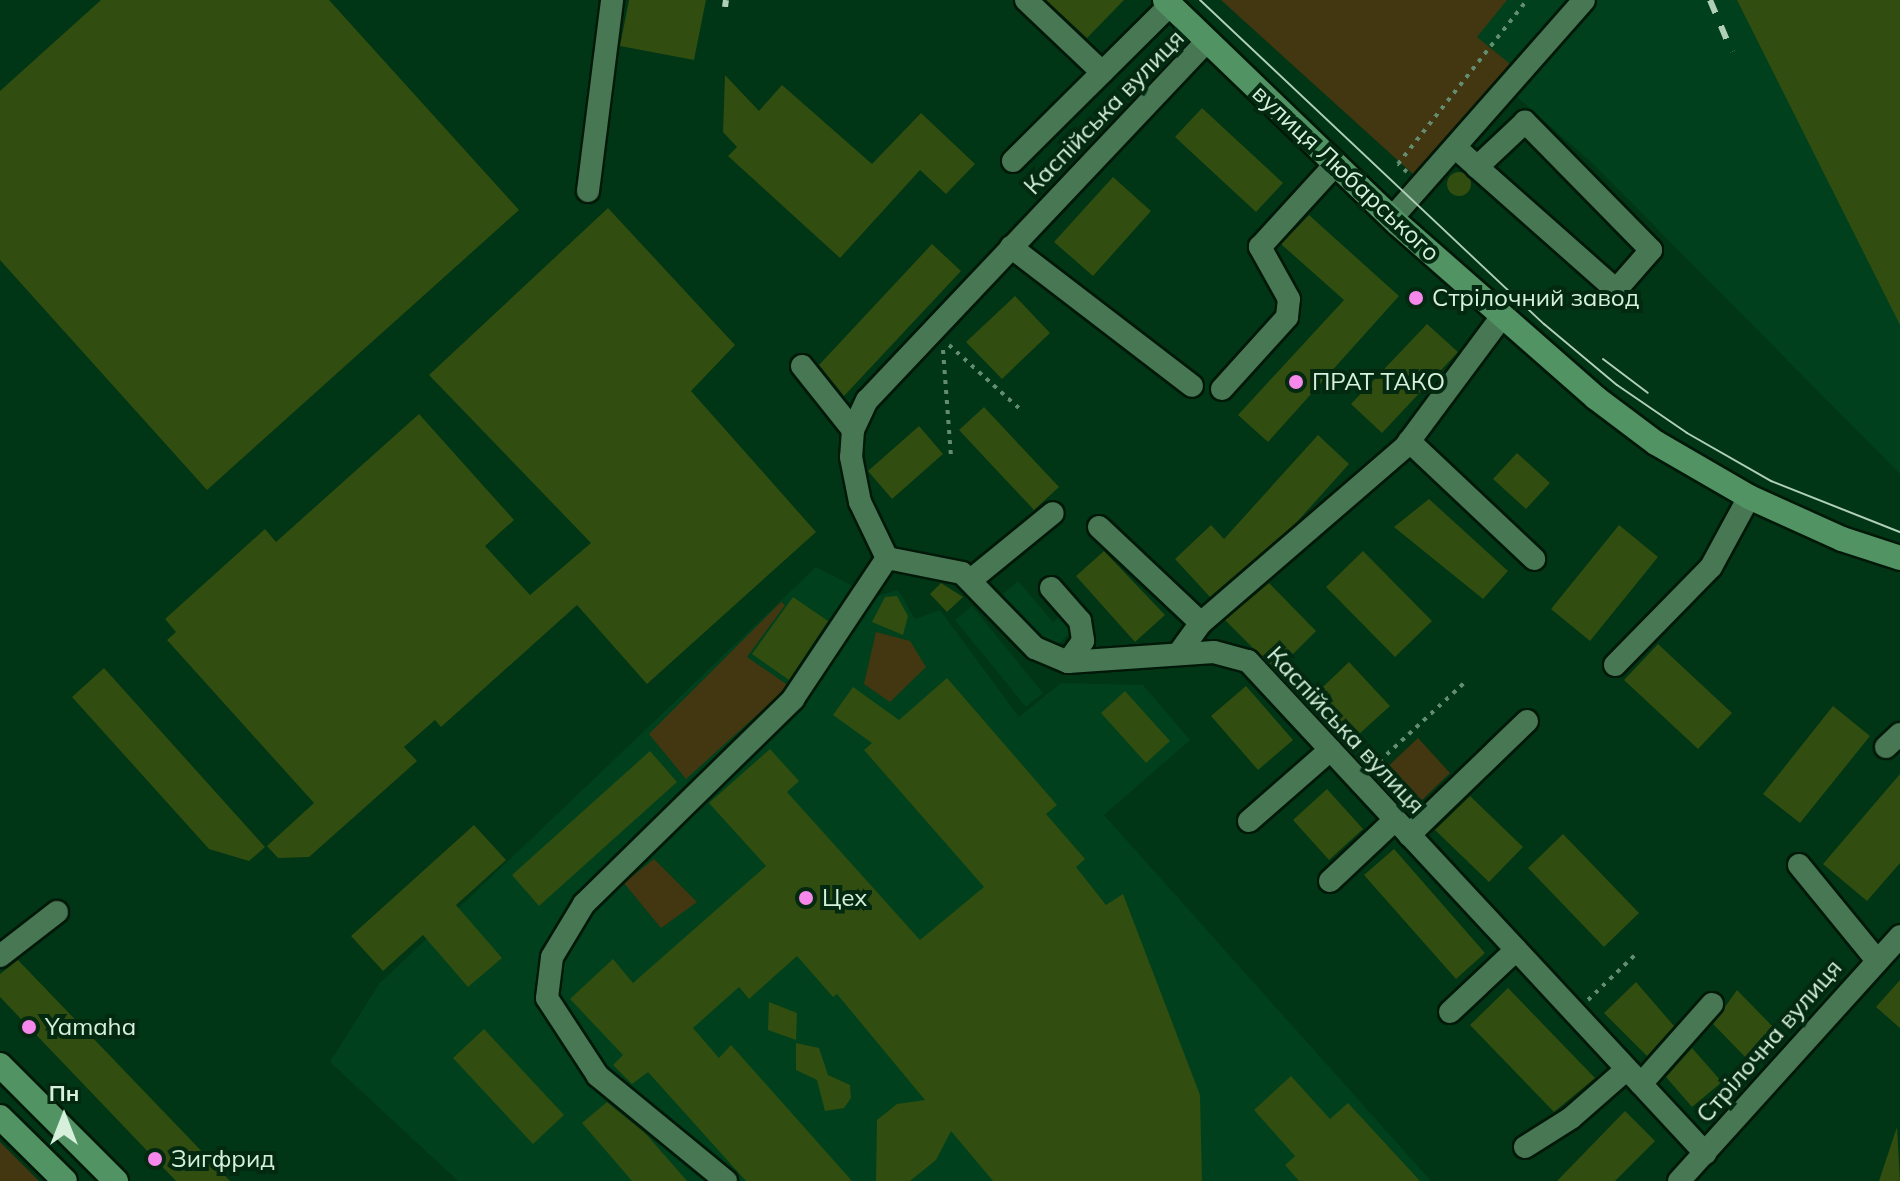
<!DOCTYPE html>
<meta charset="utf-8">
<style>
body{margin:0}
#map{position:relative;width:1900px;height:1181px;overflow:hidden;background:#003515;font-family:Mulish,sans-serif}
div>[style]{position:absolute}
.built>*{inset:0;background:#01401c}
.green>*{inset:0;background:#433711}
.building>*{inset:0;background:#314d10}
.round{border-radius:50%}
.path>*{height:4px;margin-top:-2px;transform-origin:0;background:repeating-linear-gradient(90deg,#648c71 0 4px,transparent 0 10px)}
.roads{filter:drop-shadow(2px 0 #021808) drop-shadow(-2px 0 #021808) drop-shadow(0 2px #021808) drop-shadow(0 -2px #021808)}
.minor>*{height:22px;margin:-11px;padding:0 11px;transform-origin:11px;border-radius:11px;background:#487754}
.major>*{height:24px;margin:-12px;padding:0 12px;transform-origin:12px;border-radius:12px;background:#529364}
.tram>*{height:2px;margin:-1px;padding:0 1px;transform-origin:1px;border-radius:1px;background:#b0cfb8}
.rail>*{height:6px;margin-top:-3px;transform-origin:0;background:repeating-linear-gradient(90deg,#b0cfb8 0 14px,transparent 0 28px)}
.dots>*{width:22px;height:22px;translate:-50% -50%;box-sizing:border-box;border:4px solid #032911;border-radius:50%}
span{translate:-50% -50%;white-space:nowrap;text-align:center;line-height:1.15;-webkit-text-stroke:8px #032911;paint-order:stroke}
.street-label{font-size:24px;color:#d6f0db}
.poi-label{font-size:24px;color:#d6f0db}
.left{translate:0 -50%;text-align:left}
.north{position:absolute;left:24px;top:1077px;width:80px;height:80px;-webkit-text-stroke:6px #032911;paint-order:stroke;rotate:0deg;font-size:22px;font-weight:700;line-height:32px;text-align:center;color:#d6f0db}
.north::after{content:'';display:block;margin:auto;width:28px;height:36px;background:#d6f0db;clip-path:polygon(50% 0,100% 100%,50% 72%,0 100%)}
</style>
<div id="map">
<div class="built">
<i style="clip-path:polygon(1256px 0,1900px 0,1900px 474px,1591px 162px,1517px 97px,1424px 162px)"></i>
<i style="clip-path:polygon(816px 567px,874px 597px,898px 590px,915px 619px,940px 610px,1019px 717px,1061px 683px,1143px 685px,1190px 740px,1104px 815px,1431px 1181px,458px 1181px,330px 1062px,379px 984px)"></i>
<i style="clip-path:polygon(1018px 581px,1053px 622px,1063px 614px,1076px 628px,1051px 650px,1002px 595px)"></i>
<i style="clip-path:polygon(972px 606px,1043px 693px,1026px 707px,955px 620px)"></i>
</div>
<div class="green">
<i style="clip-path:polygon(1221px 0,1507px 0,1477px 37px,1515px 68px,1414px 175px)"></i>
<i style="clip-path:polygon(781px 602px,785px 605px,747px 657px,789px 686px,686px 779px,649px 734px)"></i>
<i style="clip-path:polygon(876px 632px,910px 641px,926px 667px,890px 702px,864px 684px)"></i>
<i style="clip-path:polygon(1418px 738px,1450px 773px,1415px 807px,1382px 772px)"></i>
<i style="clip-path:polygon(654px 859px,697px 902px,661px 928px,624px 883px)"></i>
<i style="clip-path:polygon(0 1142px,39px 1181px,0 1181px)"></i>
</div>
<div class="building">
<i style="clip-path:polygon(101px 0,329px 0,519px 210px,207px 490px,0 260px,0 91px)"></i>
<i style="clip-path:polygon(629px 0,706px 0,694px 60px,620px 46px)"></i>
<i style="clip-path:polygon(1046px 0,1124px 0,1087px 38px)"></i>
<i style="clip-path:polygon(1737px 0,1900px 0,1900px 325px)"></i>
<i style="clip-path:polygon(725px 75px,759px 111px,782px 85px,872px 164px,921px 113px,975px 164px,946px 194px,920px 170px,840px 258px,728px 156px,737px 147px,723px 132px)"></i>
<i style="clip-path:polygon(1202px 108px,1283px 183px,1256px 212px,1175px 137px)"></i>
<i class="round" style="left:1447px;top:172px;width:24px;height:24px"></i>
<i style="clip-path:polygon(1113px 177px,1151px 211px,1093px 276px,1054px 242px)"></i>
<i style="clip-path:polygon(608px 208px,735px 345px,691px 391px,816px 532px,647px 684px,577px 605px,441px 727px,435px 720px,404px 747px,417px 761px,309px 857px,278px 858px,267px 846px,314px 803px,167px 640px,176px 632px,165px 619px,265px 529px,276px 542px,419px 414px,514px 520px,485px 546px,530px 595px,591px 543px,429px 375px)"></i>
<i style="clip-path:polygon(1309px 215px,1399px 296px,1268px 442px,1238px 415px,1344px 300px,1281px 244px)"></i>
<i style="clip-path:polygon(932px 244px,961px 271px,844px 396px,819px 365px)"></i>
<i style="clip-path:polygon(1015px 296px,1050px 333px,1002px 379px,966px 342px)"></i>
<i style="clip-path:polygon(1427px 324px,1458px 352px,1382px 433px,1351px 404px)"></i>
<i style="clip-path:polygon(984px 407px,1059px 487px,1034px 510px,959px 430px)"></i>
<i style="clip-path:polygon(919px 426px,943px 454px,892px 499px,868px 471px)"></i>
<i style="clip-path:polygon(1318px 435px,1349px 464px,1296px 523px,1210px 597px,1175px 559px,1211px 525px,1224px 539px)"></i>
<i style="clip-path:polygon(1517px 453px,1550px 483px,1526px 509px,1493px 479px)"></i>
<i style="clip-path:polygon(1429px 499px,1508px 571px,1483px 599px,1394px 527px)"></i>
<i style="clip-path:polygon(1619px 525px,1658px 557px,1590px 641px,1551px 609px)"></i>
<i style="clip-path:polygon(1104px 551px,1165px 615px,1135px 642px,1076px 576px)"></i>
<i style="clip-path:polygon(1363px 551px,1432px 621px,1395px 657px,1326px 587px)"></i>
<i style="clip-path:polygon(941px 583px,963px 597px,947px 612px,930px 594px)"></i>
<i style="clip-path:polygon(1269px 583px,1316px 631px,1276px 671px,1225px 620px)"></i>
<i style="clip-path:polygon(897px 596px,908px 616px,903px 635px,872px 622px,885px 597px)"></i>
<i style="clip-path:polygon(793px 597px,828px 621px,789px 680px,752px 654px)"></i>
<i style="clip-path:polygon(1658px 644px,1732px 713px,1698px 749px,1624px 680px)"></i>
<i style="clip-path:polygon(1349px 662px,1390px 706px,1346px 746px,1306px 703px)"></i>
<i style="clip-path:polygon(104px 668px,265px 847px,249px 861px,209px 849px,72px 697px)"></i>
<i style="clip-path:polygon(947px 678px,1057px 805px,1046px 814px,1085px 859px,1076px 867px,1106px 905px,1123px 894px,1200px 1095px,1202px 1181px,993px 1181px,951px 1131px,936px 1160px,910px 1181px,876px 1181px,877px 1120px,897px 1104px,925px 1100px,837px 994px,833px 997px,797px 956px,749px 999px,739px 987px,693px 1028px,719px 1058px,731px 1045px,852px 1181px,746px 1181px,648px 1072px,632px 1084px,613px 1065px,623px 1055px,570px 999px,613px 959px,633px 983px,766px 866px,709px 803px,770px 749px,799px 781px,787px 792px,920px 940px,984px 887px,864px 750px,872px 743px,833px 715px,853px 687px,899px 720px)"></i>
<i style="clip-path:polygon(1246px 686px,1293px 740px,1258px 770px,1211px 716px)"></i>
<i style="clip-path:polygon(1125px 691px,1170px 741px,1146px 763px,1101px 713px)"></i>
<i style="clip-path:polygon(1833px 706px,1870px 736px,1800px 823px,1763px 794px)"></i>
<i style="clip-path:polygon(650px 751px,677px 782px,539px 906px,512px 875px)"></i>
<i style="clip-path:polygon(1900px 774px,1900px 863px,1867px 901px,1823px 864px)"></i>
<i style="clip-path:polygon(1327px 789px,1363px 829px,1329px 860px,1293px 820px)"></i>
<i style="clip-path:polygon(1470px 796px,1523px 847px,1489px 882px,1435px 830px)"></i>
<i style="clip-path:polygon(474px 825px,506px 860px,456px 905px,502px 958px,468px 987px,423px 935px,383px 971px,351px 936px)"></i>
<i style="clip-path:polygon(1563px 834px,1639px 913px,1604px 947px,1528px 868px)"></i>
<i style="clip-path:polygon(1394px 849px,1485px 953px,1456px 979px,1364px 875px)"></i>
<i style="clip-path:polygon(18px 960px,188px 1137px,230px 1181px,176px 1181px,0 997px,0 974px)"></i>
<i style="clip-path:polygon(1900px 980px,1900px 1028px,1876px 1007px)"></i>
<i style="clip-path:polygon(1636px 982px,1674px 1026px,1647px 1056px,1604px 1013px)"></i>
<i style="clip-path:polygon(1508px 988px,1595px 1078px,1554px 1112px,1470px 1025px)"></i>
<i style="clip-path:polygon(1737px 990px,1778px 1032px,1749px 1061px,1713px 1024px)"></i>
<i style="clip-path:polygon(769px 1002px,797px 1013px,796px 1040px,768px 1030px)"></i>
<i style="clip-path:polygon(484px 1029px,564px 1115px,533px 1144px,453px 1058px)"></i>
<i style="clip-path:polygon(796px 1043px,819px 1048px,828px 1075px,850px 1085px,851px 1098px,844px 1108px,825px 1111px,817px 1080px,796px 1070px)"></i>
<i style="clip-path:polygon(1692px 1048px,1722px 1082px,1692px 1107px,1666px 1077px)"></i>
<i style="clip-path:polygon(1291px 1076px,1330px 1119px,1348px 1103px,1420px 1181px,1299px 1181px,1285px 1165px,1295px 1156px,1254px 1110px)"></i>
<i style="clip-path:polygon(607px 1102px,646px 1134px,687px 1181px,632px 1181px,582px 1123px)"></i>
<i style="clip-path:polygon(1625px 1111px,1655px 1141px,1615px 1181px,1557px 1181px)"></i>
<i style="clip-path:polygon(1897px 1127px,1900px 1181px,1879px 1181px)"></i>
</div>
<div class="path">
<i style="left:1407px;top:172px;width:12px;rotate:-138deg"></i>
<i style="left:1398px;top:164px;width:209px;rotate:-51.8deg"></i>
<i style="left:949px;top:345px;width:97px;rotate:42.1deg"></i>
<i style="left:943px;top:350px;width:106px;rotate:85.7deg"></i>
<i style="left:1372px;top:768px;width:125px;rotate:-42.7deg"></i>
<i style="left:1588px;top:1000px;width:66px;rotate:-43.8deg"></i>
</div>
<div class="roads">
<div class="minor">
<i style="left:1026px;top:0;width:105px;rotate:43.5deg"></i>
<i style="left:1207px;top:41px;width:494px;rotate:133.4deg"></i>
<i style="left:867px;top:400px;width:33px;rotate:115deg"></i>
<i style="left:853px;top:430px;width:27px;rotate:94deg"></i>
<i style="left:851px;top:457px;width:46px;rotate:78.7deg"></i>
<i style="left:860px;top:502px;width:62px;rotate:64.3deg"></i>
<i style="left:887px;top:558px;width:76px;rotate:11.3deg"></i>
<i style="left:962px;top:573px;width:105px;rotate:45.8deg"></i>
<i style="left:1035px;top:648px;width:36px;rotate:23deg"></i>
<i style="left:1068px;top:662px;width:146px;rotate:-3.9deg"></i>
<i style="left:1214px;top:652px;width:35px;rotate:15deg"></i>
<i style="left:1248px;top:661px;width:672px;rotate:47.11deg"></i>
<i style="left:1455px;top:147px;width:30px;rotate:42deg"></i>
<i style="left:1477px;top:167px;width:186px;rotate:41.5deg"></i>
<i style="left:1616px;top:290px;width:53px;rotate:-48.8deg"></i>
<i style="left:1651px;top:250px;width:180px;rotate:-134.5deg"></i>
<i style="left:1525px;top:122px;width:66px;rotate:136.8deg"></i>
<i style="left:1013px;top:161px;width:221px;rotate:-44.8deg"></i>
<i style="left:588px;top:191px;width:193px;rotate:-82.8deg"></i>
<i style="left:1392px;top:218px;width:290px;rotate:-48.6deg"></i>
<i style="left:1011px;top:247px;width:228px;rotate:37.5deg"></i>
<i style="left:802px;top:366px;width:82px;rotate:51.4deg"></i>
<i style="left:1222px;top:389px;width:97px;rotate:-47.9deg"></i>
<i style="left:1287px;top:317px;width:18px;rotate:-84deg"></i>
<i style="left:1289px;top:299px;width:60px;rotate:-119.1deg"></i>
<i style="left:1260px;top:247px;width:111px;rotate:-47.6deg"></i>
<i style="left:1409px;top:441px;width:172px;rotate:43.3deg"></i>
<i style="left:1099px;top:527px;width:140px;rotate:43.3deg"></i>
<i style="left:972px;top:579px;width:104px;rotate:-39.2deg"></i>
<i style="left:1051px;top:588px;width:44px;rotate:48.7deg"></i>
<i style="left:1080px;top:621px;width:20px;rotate:81deg"></i>
<i style="left:1083px;top:641px;width:26px;rotate:126deg"></i>
<i style="left:1179px;top:653px;width:37px;rotate:-54deg"></i>
<i style="left:1201px;top:623px;width:269px;rotate:-40.8deg"></i>
<i style="left:1405px;top:447px;width:159px;rotate:-53.4deg"></i>
<i style="left:1615px;top:665px;width:137px;rotate:-45.6deg"></i>
<i style="left:1711px;top:567px;width:80px;rotate:-61.5deg"></i>
<i style="left:1886px;top:747px;width:19px;rotate:-43deg"></i>
<i style="left:1249px;top:821px;width:108px;rotate:-41.2deg"></i>
<i style="left:1409px;top:835px;width:164px;rotate:-44deg"></i>
<i style="left:1799px;top:865px;width:122px;rotate:50.7deg"></i>
<i style="left:1330px;top:881px;width:89px;rotate:-43.2deg"></i>
<i style="left:0;top:956px;width:72px;rotate:-37.7deg"></i>
<i style="left:1450px;top:1012px;width:91px;rotate:-43.2deg"></i>
<i style="left:1641px;top:1084px;width:107px;rotate:-48.4deg"></i>
<i style="left:1525px;top:1147px;width:54px;rotate:-32.2deg"></i>
<i style="left:1571px;top:1118px;width:74px;rotate:-41.2deg"></i>
<i style="left:726px;top:1181px;width:166px;rotate:-140.6deg"></i>
<i style="left:598px;top:1076px;width:93px;rotate:-123.2deg"></i>
<i style="left:547px;top:998px;width:41px;rotate:-83deg"></i>
<i style="left:552px;top:957px;width:62px;rotate:-58.9deg"></i>
<i style="left:584px;top:904px;width:293px;rotate:-44.4deg"></i>
<i style="left:793px;top:699px;width:169px;rotate:-56.3deg"></i>
<i style="left:1679px;top:1181px;width:330px;rotate:-47.9deg"></i>
</div>
<div class="major">
<i style="left:1165px;top:0;width:323px;rotate:43.9deg"></i>
<i style="left:1398px;top:224px;width:264px;rotate:41.3deg"></i>
<i style="left:1596px;top:398px;width:75px;rotate:36.9deg"></i>
<i style="left:1656px;top:443px;width:108px;rotate:30.1deg"></i>
<i style="left:1749px;top:497px;width:102px;rotate:24.3deg"></i>
<i style="left:1842px;top:539px;width:61px;rotate:18.1deg"></i>
<i style="left:0;top:1065px;width:164px;rotate:45deg"></i>
<i style="left:0;top:1117px;width:91px;rotate:44.6deg"></i>
</div>
</div>
<div class="tram">
<i style="left:1200px;top:0;width:473px;rotate:43.3deg"></i>
<i style="left:1544px;top:324px;width:95px;rotate:39.9deg"></i>
<i style="left:1617px;top:385px;width:85px;rotate:34.4deg"></i>
<i style="left:1687px;top:433px;width:97px;rotate:29.7deg"></i>
<i style="left:1771px;top:481px;width:139px;rotate:21.6deg"></i>
<i style="left:1603px;top:359px;width:56px;rotate:37.1deg"></i>
</div>
<div class="rail">
<i style="left:1710px;top:0;width:56px;rotate:67.1deg"></i>
<i style="left:725px;top:7px;width:7px;rotate:-82deg"></i>
</div>
<div class="dots">
<i style="left:1416px;top:298px;background:#f788eb"></i>
<i style="left:1296px;top:382px;background:#f788eb"></i>
<i style="left:806px;top:898px;background:#f788eb"></i>
<i style="left:29px;top:1027px;background:#f788eb"></i>
<i style="left:155px;top:1159px;background:#f788eb"></i>
</div>
<div class="street-label">
<span style="left:1104px;top:112px;rotate:-46deg">Каспійська вулиця</span>
<span style="left:1346px;top:173px;rotate:43deg">вулиця Любарського</span>
<span style="left:1346px;top:730px;rotate:47deg">Каспійська вулиця</span>
<span style="left:1769px;top:1041px;rotate:-49deg">Стрілочна вулиця</span>
</div>
<div class="poi-label">
<span class="left" style="left:1432px;top:298px">Стрілочний завод</span>
<span class="left" style="left:1312px;top:382px">ПРАТ ТАКО</span>
<span class="left" style="left:822px;top:898px">Цех</span>
<span class="left" style="left:45px;top:1027px">Yamaha</span>
<span class="left" style="left:171px;top:1159px">Зигфрид</span>
</div>
<div class="north">Пн</div>
</div>
